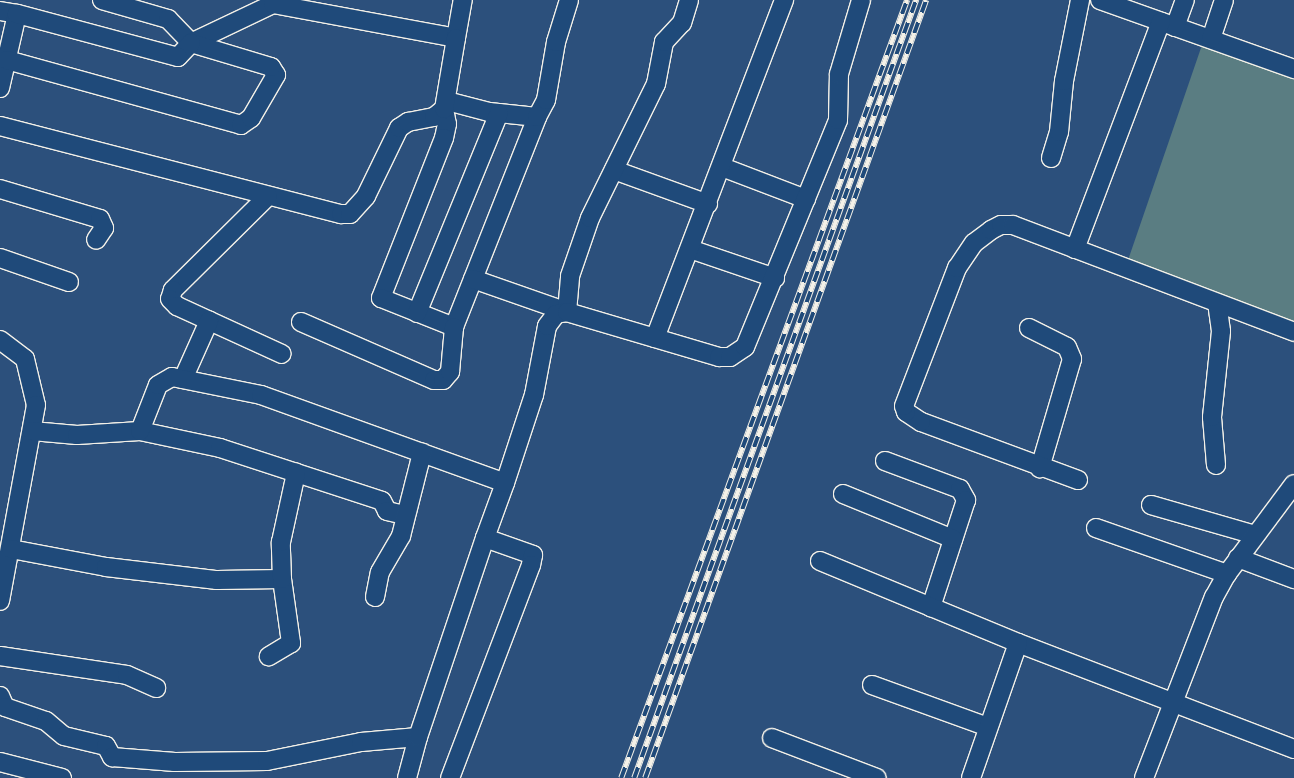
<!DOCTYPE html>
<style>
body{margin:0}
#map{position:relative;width:1294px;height:778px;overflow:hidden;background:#2c507c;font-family:Itim,sans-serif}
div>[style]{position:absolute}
.green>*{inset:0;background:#5a7d82}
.roads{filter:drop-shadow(1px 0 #f4f1e8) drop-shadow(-1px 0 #f4f1e8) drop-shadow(0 1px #f4f1e8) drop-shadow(0 -1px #f4f1e8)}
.minor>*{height:18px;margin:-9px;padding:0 9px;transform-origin:9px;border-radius:9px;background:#1f4a7a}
.rail>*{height:5.5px;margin-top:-2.75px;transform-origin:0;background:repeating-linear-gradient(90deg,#1f4a7a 0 11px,#f4f1e8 0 22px);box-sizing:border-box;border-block:1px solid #f4f1e8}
span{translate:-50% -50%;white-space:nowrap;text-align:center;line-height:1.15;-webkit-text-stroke:4px #1f4a7a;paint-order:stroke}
</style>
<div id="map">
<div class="green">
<i style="clip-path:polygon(1202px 45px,1294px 76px,1294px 323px,1127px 263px)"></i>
</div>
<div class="roads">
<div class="minor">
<i style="left:102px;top:0;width:69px;rotate:16.1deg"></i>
<i style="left:168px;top:19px;width:33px;rotate:46deg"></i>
<i style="left:191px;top:43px;width:91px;rotate:-25.4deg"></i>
<i style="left:273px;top:4px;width:186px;rotate:10.5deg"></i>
<i style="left:456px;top:38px;width:39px;rotate:-80deg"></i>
<i style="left:1100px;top:0;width:206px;rotate:19.6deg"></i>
<i style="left:0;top:11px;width:17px;rotate:10deg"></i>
<i style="left:17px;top:14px;width:76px;rotate:102.9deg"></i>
<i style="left:1175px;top:27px;width:29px;rotate:-70deg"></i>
<i style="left:1211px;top:39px;width:41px;rotate:-71.6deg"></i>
<i style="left:7px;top:60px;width:243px;rotate:15.5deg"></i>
<i style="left:241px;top:125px;width:12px;rotate:-35deg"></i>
<i style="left:251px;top:118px;width:50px;rotate:-59.8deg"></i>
<i style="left:276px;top:75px;width:9px;rotate:-122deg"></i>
<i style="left:271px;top:67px;width:84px;rotate:-163.3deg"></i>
<i style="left:191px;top:43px;width:19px;rotate:133deg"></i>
<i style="left:178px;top:57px;width:167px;rotate:-165deg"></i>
<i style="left:444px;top:109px;width:15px;rotate:79deg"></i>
<i style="left:447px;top:124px;width:14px;rotate:102deg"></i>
<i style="left:444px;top:138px;width:172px;rotate:111.5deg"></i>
<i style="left:381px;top:298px;width:79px;rotate:21.7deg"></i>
<i style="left:454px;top:327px;width:226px;rotate:-68.4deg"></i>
<i style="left:537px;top:117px;width:48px;rotate:-174.1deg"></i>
<i style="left:489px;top:112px;width:43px;rotate:-165.3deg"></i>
<i style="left:537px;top:117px;width:19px;rotate:-62deg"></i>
<i style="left:546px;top:100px;width:59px;rotate:-80.2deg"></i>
<i style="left:556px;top:42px;width:44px;rotate:-72.8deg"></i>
<i style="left:0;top:126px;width:352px;rotate:14.5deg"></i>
<i style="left:341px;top:214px;width:9px"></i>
<i style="left:350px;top:214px;width:24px;rotate:-48deg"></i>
<i style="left:366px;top:196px;width:76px;rotate:-64.1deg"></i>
<i style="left:399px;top:128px;width:11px;rotate:-34deg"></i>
<i style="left:408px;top:122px;width:26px;rotate:-11deg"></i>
<i style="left:434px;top:117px;width:13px;rotate:-39deg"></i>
<i style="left:444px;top:109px;width:72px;rotate:-80.4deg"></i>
<i style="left:1051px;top:158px;width:27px;rotate:-73deg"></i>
<i style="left:1059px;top:132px;width:51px;rotate:-84.4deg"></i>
<i style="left:1064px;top:81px;width:83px;rotate:-78.8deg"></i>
<i style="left:722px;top:167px;width:90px;rotate:20.9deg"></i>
<i style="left:614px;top:170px;width:100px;rotate:19.9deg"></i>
<i style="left:0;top:189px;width:104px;rotate:16.7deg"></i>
<i style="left:100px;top:219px;width:10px;rotate:66deg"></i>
<i style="left:104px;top:228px;width:14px;rotate:124deg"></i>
<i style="left:268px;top:196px;width:134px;rotate:135.3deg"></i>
<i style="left:173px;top:290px;width:9px;rotate:108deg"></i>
<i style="left:170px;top:299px;width:10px;rotate:45deg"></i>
<i style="left:177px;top:306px;width:115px;rotate:24.6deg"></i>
<i style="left:690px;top:249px;width:90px;rotate:18.8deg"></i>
<i style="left:1075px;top:249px;width:243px;rotate:-69.3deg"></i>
<i style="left:0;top:258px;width:73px;rotate:19.2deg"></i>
<i style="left:473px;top:279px;width:100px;rotate:19.3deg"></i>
<i style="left:567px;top:312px;width:36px;rotate:-85deg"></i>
<i style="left:570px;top:276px;width:61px;rotate:-71deg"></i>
<i style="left:590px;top:218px;width:149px;rotate:-63.8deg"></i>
<i style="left:656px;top:84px;width:43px;rotate:-79.2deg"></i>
<i style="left:664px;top:42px;width:26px;rotate:-47deg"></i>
<i style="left:682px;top:23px;width:24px;rotate:-73deg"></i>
<i style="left:417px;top:313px;width:216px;rotate:-67.7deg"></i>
<i style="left:301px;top:322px;width:145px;rotate:23.6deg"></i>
<i style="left:434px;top:380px;width:9px"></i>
<i style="left:443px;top:380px;width:11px;rotate:-49deg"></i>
<i style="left:450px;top:372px;width:45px;rotate:-84.9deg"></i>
<i style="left:1029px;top:328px;width:42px;rotate:26.6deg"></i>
<i style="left:1067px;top:347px;width:13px;rotate:67deg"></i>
<i style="left:1072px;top:359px;width:114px;rotate:106.4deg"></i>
<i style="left:655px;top:338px;width:362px;rotate:-69.1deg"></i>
<i style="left:0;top:340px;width:31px;rotate:37deg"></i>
<i style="left:25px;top:359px;width:47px;rotate:76.6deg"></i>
<i style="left:36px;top:405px;width:199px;rotate:100.4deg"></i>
<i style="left:183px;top:379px;width:64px;rotate:-65.9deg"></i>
<i style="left:32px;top:431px;width:45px;rotate:5.1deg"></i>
<i style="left:77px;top:435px;width:63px;rotate:-3.6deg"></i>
<i style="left:140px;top:431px;width:82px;rotate:12deg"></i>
<i style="left:220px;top:448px;width:170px;rotate:18.1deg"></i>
<i style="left:382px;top:501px;width:11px;rotate:63deg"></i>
<i style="left:387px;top:511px;width:18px;rotate:13deg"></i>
<i style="left:140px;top:431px;width:49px;rotate:-68.6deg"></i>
<i style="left:158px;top:385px;width:16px;rotate:-30deg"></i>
<i style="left:172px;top:377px;width:91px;rotate:11.4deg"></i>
<i style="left:261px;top:395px;width:259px;rotate:19.8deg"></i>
<i style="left:505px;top:483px;width:59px;rotate:110deg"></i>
<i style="left:485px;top:538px;width:51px;rotate:19.5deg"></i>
<i style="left:533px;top:555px;width:10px;rotate:101deg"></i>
<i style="left:531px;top:565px;width:228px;rotate:110.8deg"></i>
<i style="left:885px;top:461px;width:80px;rotate:20.5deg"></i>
<i style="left:960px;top:489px;width:13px;rotate:61deg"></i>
<i style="left:966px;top:500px;width:113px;rotate:108.1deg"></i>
<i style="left:1216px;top:465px;width:48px;rotate:-94.8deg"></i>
<i style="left:1212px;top:417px;width:86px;rotate:-84deg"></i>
<i style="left:1221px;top:331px;width:28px;rotate:-98deg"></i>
<i style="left:1078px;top:480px;width:167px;rotate:-159.7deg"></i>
<i style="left:921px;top:422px;width:18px;rotate:-146deg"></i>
<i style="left:906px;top:412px;width:6px;rotate:-108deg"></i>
<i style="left:904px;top:406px;width:148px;rotate:-69deg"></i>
<i style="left:957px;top:268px;width:30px;rotate:-56deg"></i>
<i style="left:974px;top:243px;width:21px;rotate:-37deg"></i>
<i style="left:991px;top:230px;width:11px;rotate:-27deg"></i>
<i style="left:1001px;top:225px;width:12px"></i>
<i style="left:1013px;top:225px;width:301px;rotate:20.8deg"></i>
<i style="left:505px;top:483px;width:93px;rotate:-71.8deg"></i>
<i style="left:534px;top:395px;width:70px;rotate:-79.3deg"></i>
<i style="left:547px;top:326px;width:15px;rotate:-53deg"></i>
<i style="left:556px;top:314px;width:11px;rotate:-10deg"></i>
<i style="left:567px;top:312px;width:159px;rotate:16.5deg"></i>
<i style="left:719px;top:357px;width:11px"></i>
<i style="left:730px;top:357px;width:18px;rotate:-34deg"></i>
<i style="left:745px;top:347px;width:245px;rotate:-67.7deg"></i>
<i style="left:838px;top:120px;width:46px;rotate:-88.8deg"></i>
<i style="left:839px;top:74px;width:77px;rotate:-73.4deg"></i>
<i style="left:843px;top:494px;width:119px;rotate:22.2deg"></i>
<i style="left:1151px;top:505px;width:108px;rotate:16.1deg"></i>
<i style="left:1096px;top:528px;width:139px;rotate:19.3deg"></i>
<i style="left:11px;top:549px;width:97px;rotate:10.7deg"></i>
<i style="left:106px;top:567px;width:112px;rotate:6.7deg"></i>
<i style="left:217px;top:580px;width:65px;rotate:-0.9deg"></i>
<i style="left:282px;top:579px;width:65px;rotate:82deg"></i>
<i style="left:291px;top:643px;width:26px;rotate:149deg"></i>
<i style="left:1238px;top:558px;width:60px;rotate:20.6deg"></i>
<i style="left:820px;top:561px;width:214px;rotate:22.5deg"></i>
<i style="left:1018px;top:643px;width:296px;rotate:21deg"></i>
<i style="left:282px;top:579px;width:37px;rotate:-92deg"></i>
<i style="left:281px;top:542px;width:71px;rotate:-77.7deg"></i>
<i style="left:375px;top:597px;width:25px;rotate:-79deg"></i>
<i style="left:380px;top:572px;width:42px;rotate:-59.7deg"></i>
<i style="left:401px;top:536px;width:86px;rotate:-75.8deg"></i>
<i style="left:0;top:656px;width:128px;rotate:8.5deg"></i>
<i style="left:127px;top:675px;width:32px;rotate:24deg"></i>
<i style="left:872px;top:685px;width:123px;rotate:19.9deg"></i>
<i style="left:0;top:696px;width:12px;rotate:66deg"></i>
<i style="left:5px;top:707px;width:43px;rotate:18.9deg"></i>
<i style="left:46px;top:721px;width:23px;rotate:40deg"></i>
<i style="left:64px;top:736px;width:43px;rotate:13.4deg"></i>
<i style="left:106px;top:746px;width:13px;rotate:61deg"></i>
<i style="left:112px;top:757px;width:63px;rotate:4.5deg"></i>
<i style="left:175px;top:762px;width:92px;rotate:-0.6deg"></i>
<i style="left:267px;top:761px;width:96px;rotate:-11.4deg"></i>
<i style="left:361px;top:742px;width:57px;rotate:-5deg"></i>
<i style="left:772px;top:738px;width:112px;rotate:20.9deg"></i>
<i style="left:0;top:762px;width:64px;rotate:14.5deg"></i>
<i style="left:407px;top:778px;width:42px;rotate:-75deg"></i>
<i style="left:418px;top:737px;width:210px;rotate:-71.4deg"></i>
<i style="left:971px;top:778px;width:143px;rotate:-70.8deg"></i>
<i style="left:1144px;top:778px;width:194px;rotate:-68.9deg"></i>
<i style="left:1214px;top:597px;width:26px;rotate:-61deg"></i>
<i style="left:1227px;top:574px;width:112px;rotate:-53.3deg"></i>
</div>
</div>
<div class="rail">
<i style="left:621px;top:778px;width:829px;rotate:-69.82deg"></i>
<i style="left:634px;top:778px;width:828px;rotate:-70.08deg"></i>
<i style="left:645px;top:778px;width:827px;rotate:-70.14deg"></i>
</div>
</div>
